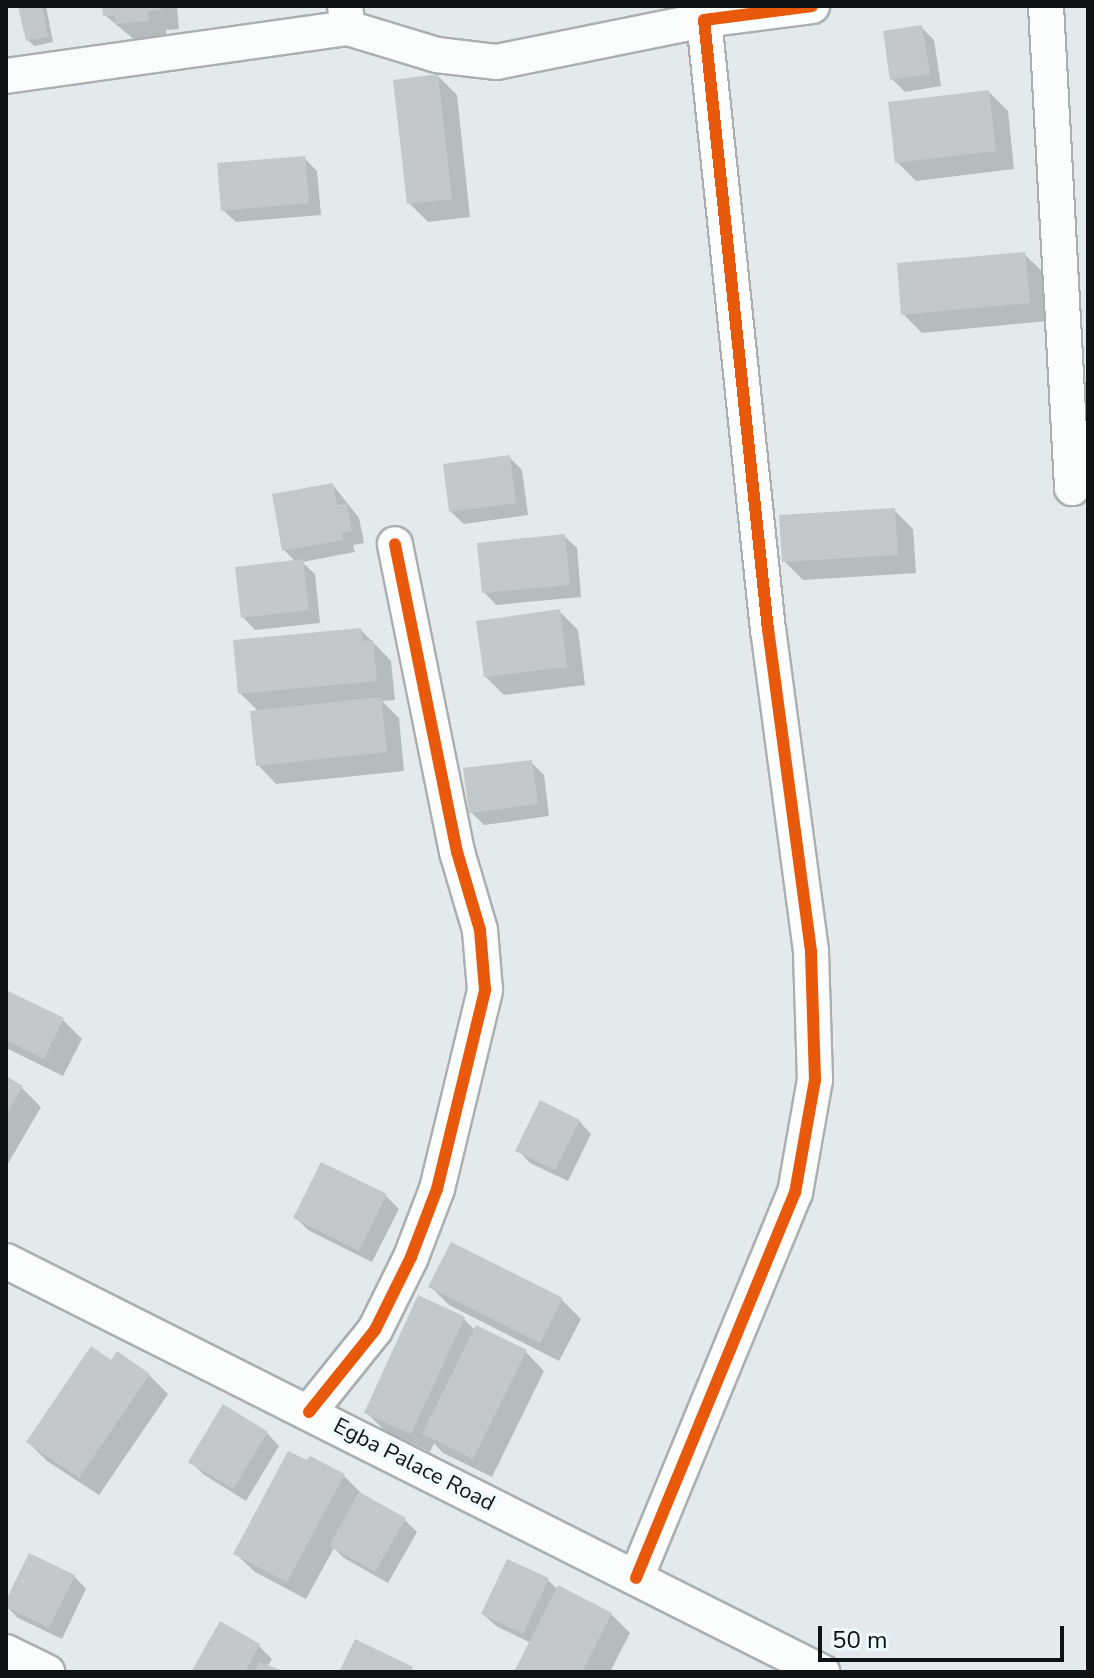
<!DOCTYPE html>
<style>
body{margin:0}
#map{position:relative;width:1094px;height:1678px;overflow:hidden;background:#e4eaeb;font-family:"Nunito Sans",sans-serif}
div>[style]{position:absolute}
.shadow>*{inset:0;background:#0003}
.building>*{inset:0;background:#c4c8c9}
.roads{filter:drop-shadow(2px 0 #aaafaf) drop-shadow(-2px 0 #aaafaf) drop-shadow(0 2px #aaafaf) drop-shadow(0 -2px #aaafaf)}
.street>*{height:34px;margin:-17px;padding:0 17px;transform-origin:17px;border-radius:17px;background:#fbfcfc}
.cycleway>*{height:12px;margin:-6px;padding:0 6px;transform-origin:6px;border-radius:6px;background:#e8590c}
span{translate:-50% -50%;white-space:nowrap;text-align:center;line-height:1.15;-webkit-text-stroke:7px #eefafb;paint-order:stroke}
.street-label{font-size:22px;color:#0f1314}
.frame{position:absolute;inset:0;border:8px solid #0f1314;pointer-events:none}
.scale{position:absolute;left:818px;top:1626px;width:246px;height:36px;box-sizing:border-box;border:4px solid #0f1314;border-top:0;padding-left:10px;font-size:24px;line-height:28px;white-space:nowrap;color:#0f1314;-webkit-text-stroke:6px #eefafb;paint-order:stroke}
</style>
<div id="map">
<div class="shadow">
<i style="clip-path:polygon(21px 6px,46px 6px,53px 42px,34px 46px,28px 40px)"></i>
<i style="clip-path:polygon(104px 6px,177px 6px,179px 29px,166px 30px,167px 39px,137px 42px,105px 15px)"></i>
<i style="clip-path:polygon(921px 27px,934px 40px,941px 86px,905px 92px,892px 79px)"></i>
<i style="clip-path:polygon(438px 76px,457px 95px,470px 217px,428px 222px,409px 203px)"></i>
<i style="clip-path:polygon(989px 92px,1008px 111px,1014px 169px,916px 181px,897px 162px)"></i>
<i style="clip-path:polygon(304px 158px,317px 171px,321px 215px,236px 222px,223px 210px)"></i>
<i style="clip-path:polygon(1025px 255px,1044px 273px,1048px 321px,922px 333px,903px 314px)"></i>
<i style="clip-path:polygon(509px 457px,522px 470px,528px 515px,464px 524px,451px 512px)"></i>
<i style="clip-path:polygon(333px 485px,359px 518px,364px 543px,353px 545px,355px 552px,302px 562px,315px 574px,320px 623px,255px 630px,243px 617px,296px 562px,284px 550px)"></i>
<i style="clip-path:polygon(894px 510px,913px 529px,916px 573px,803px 580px,784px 561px)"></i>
<i style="clip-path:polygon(564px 536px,577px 548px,581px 597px,496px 605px,484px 592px)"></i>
<i style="clip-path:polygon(559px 611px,578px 630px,585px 685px,504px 695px,485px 676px)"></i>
<i style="clip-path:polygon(361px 630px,391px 661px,395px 700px,382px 701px,399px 718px,404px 771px,276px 784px,258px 765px,259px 712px,240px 693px)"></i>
<i style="clip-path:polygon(531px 762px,544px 775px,549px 816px,484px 825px,471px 812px)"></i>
<i style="clip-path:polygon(6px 992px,63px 1020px,82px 1039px,63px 1076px,6px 1048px)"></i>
<i style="clip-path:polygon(6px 1079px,22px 1088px,41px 1107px,6px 1167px)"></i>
<i style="clip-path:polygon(579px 1121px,591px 1134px,568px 1181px,530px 1163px,518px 1150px)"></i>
<i style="clip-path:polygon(322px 1165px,386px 1196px,399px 1209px,372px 1262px,308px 1230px,296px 1218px)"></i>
<i style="clip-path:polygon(430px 1286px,562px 1300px,581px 1319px,559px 1361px,449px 1305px)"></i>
<i style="clip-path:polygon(464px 1319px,476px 1331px,526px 1352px,544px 1371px,492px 1477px,443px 1453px,434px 1443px,430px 1452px,385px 1431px,366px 1412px)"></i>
<i style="clip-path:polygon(111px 1362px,149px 1375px,168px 1394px,99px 1495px,47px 1461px,28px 1442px)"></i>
<i style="clip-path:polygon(267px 1433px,279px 1446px,246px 1501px,203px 1474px,191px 1462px)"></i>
<i style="clip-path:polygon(343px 1475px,362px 1494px,405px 1520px,417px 1532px,388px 1583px,344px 1558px,334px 1548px,306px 1599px,255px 1572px,236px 1554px)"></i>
<i style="clip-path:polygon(74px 1576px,86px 1589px,62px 1639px,18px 1618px,6px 1606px)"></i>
<i style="clip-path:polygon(548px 1580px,558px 1590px,611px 1614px,630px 1633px,610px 1672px,516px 1672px,531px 1643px,496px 1626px,483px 1614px)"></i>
<i style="clip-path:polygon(221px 1624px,259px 1646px,272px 1659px,267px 1667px,281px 1672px,194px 1672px)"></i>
</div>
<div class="building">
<i style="clip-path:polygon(18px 6px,42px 6px,48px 37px,26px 41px)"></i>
<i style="clip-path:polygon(102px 6px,161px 6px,161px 10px,148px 11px,149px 21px,116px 24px,115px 15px,103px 16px)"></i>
<i style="clip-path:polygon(922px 25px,930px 74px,890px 80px,883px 31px)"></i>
<i style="clip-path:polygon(438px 74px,452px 199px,407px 204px,393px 80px)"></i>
<i style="clip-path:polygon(989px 90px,996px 151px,895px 163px,888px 102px)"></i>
<i style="clip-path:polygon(305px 156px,309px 203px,221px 211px,217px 163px)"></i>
<i style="clip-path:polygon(1025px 252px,1030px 303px,901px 315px,897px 263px)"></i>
<i style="clip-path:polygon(510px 455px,516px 503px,449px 512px,443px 464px)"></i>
<i style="clip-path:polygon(333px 483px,337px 505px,347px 503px,352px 531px,342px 533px,343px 540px,282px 551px,272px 494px)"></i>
<i style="clip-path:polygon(895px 508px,898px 555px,782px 562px,779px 515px)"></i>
<i style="clip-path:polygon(565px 534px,570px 585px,482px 593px,477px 543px)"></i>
<i style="clip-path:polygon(303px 559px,309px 610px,241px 618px,235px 567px)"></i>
<i style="clip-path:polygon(560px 609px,567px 667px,484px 677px,476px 621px)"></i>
<i style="clip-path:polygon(361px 628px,363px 641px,373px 640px,377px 681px,238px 694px,233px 640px)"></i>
<i style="clip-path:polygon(381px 697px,387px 752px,256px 766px,250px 711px)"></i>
<i style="clip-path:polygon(532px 760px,538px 804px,469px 813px,463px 768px)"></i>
<i style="clip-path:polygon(6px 990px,64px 1018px,44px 1059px,6px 1040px)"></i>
<i style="clip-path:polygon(6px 1076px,23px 1086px,6px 1116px)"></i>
<i style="clip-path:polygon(540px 1100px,580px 1120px,555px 1170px,515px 1151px)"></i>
<i style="clip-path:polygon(321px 1162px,387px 1194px,359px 1251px,293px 1218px)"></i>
<i style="clip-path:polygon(451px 1242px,563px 1298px,540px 1343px,428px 1287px)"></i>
<i style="clip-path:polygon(418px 1295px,465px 1317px,411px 1434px,364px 1413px)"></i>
<i style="clip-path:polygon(476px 1325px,527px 1350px,473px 1459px,422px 1434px)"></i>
<i style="clip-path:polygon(91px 1346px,111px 1360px,117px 1351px,150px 1374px,79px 1478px,26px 1442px)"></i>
<i style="clip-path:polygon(223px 1404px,268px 1432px,233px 1489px,188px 1462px)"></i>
<i style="clip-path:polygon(288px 1451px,307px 1460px,310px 1456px,345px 1474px,287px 1582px,233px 1554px)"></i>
<i style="clip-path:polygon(359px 1492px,406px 1518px,375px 1572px,329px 1546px)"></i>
<i style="clip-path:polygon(29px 1553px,75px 1575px,49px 1628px,6px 1607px,6px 1600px)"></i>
<i style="clip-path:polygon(507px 1559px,549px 1578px,523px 1634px,481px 1614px)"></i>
<i style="clip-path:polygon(558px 1585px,612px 1613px,582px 1672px,514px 1672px)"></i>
<i style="clip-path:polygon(220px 1621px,260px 1644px,245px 1672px,191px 1672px)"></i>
<i style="clip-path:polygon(355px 1639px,413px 1667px,411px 1672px,339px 1672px)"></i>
<i style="clip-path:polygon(259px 1662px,286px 1672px,255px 1672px)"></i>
</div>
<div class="roads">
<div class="street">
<i style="left:345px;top:6px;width:22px;rotate:82deg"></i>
<i style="left:348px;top:28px;width:93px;rotate:16.9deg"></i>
<i style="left:437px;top:55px;width:59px;rotate:6.8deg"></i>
<i style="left:496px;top:62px;width:212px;rotate:-11.4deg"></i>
<i style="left:1046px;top:6px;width:483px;rotate:86.9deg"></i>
<i style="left:6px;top:76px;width:345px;rotate:-8deg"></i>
<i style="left:6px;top:1261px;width:914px;rotate:26.73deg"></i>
<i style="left:309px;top:1412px;width:105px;rotate:-51.2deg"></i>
<i style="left:375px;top:1330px;width:81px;rotate:-63.7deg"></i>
<i style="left:411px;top:1257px;width:73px;rotate:-69.1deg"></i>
<i style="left:437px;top:1189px;width:205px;rotate:-76.4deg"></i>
<i style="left:485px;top:990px;width:60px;rotate:-94.8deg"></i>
<i style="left:480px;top:930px;width:81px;rotate:-106.4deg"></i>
<i style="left:457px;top:852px;width:314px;rotate:-101.4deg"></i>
<i style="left:636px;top:1578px;width:417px;rotate:-67.6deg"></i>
<i style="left:795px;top:1193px;width:115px;rotate:-80deg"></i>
<i style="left:815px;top:1080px;width:129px;rotate:-91.8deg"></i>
<i style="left:811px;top:951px;width:324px;rotate:-97.6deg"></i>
<i style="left:768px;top:630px;width:613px;rotate:-95.99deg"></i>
<i style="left:704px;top:20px;width:109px;rotate:-7.4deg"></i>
<i style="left:6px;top:1652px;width:46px;rotate:26deg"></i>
</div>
</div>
<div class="cycleway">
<i style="left:309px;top:1412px;width:105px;rotate:-51.2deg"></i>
<i style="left:375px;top:1330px;width:81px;rotate:-63.7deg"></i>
<i style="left:411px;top:1257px;width:73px;rotate:-69.1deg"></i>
<i style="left:437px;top:1189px;width:205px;rotate:-76.4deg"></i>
<i style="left:485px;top:990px;width:60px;rotate:-94.8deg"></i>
<i style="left:480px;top:930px;width:81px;rotate:-106.4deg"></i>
<i style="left:457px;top:852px;width:314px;rotate:-101.4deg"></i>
<i style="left:636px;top:1578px;width:417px;rotate:-67.6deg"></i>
<i style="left:795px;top:1193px;width:115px;rotate:-80deg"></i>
<i style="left:815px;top:1080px;width:129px;rotate:-91.8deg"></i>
<i style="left:811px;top:951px;width:324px;rotate:-97.6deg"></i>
<i style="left:768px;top:630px;width:613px;rotate:-95.99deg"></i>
<i style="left:704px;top:20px;width:109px;rotate:-7.4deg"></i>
</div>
<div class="street-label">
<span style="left:414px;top:1465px;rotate:27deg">Egba Palace Road</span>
</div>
<div class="frame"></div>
<div class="scale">50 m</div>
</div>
